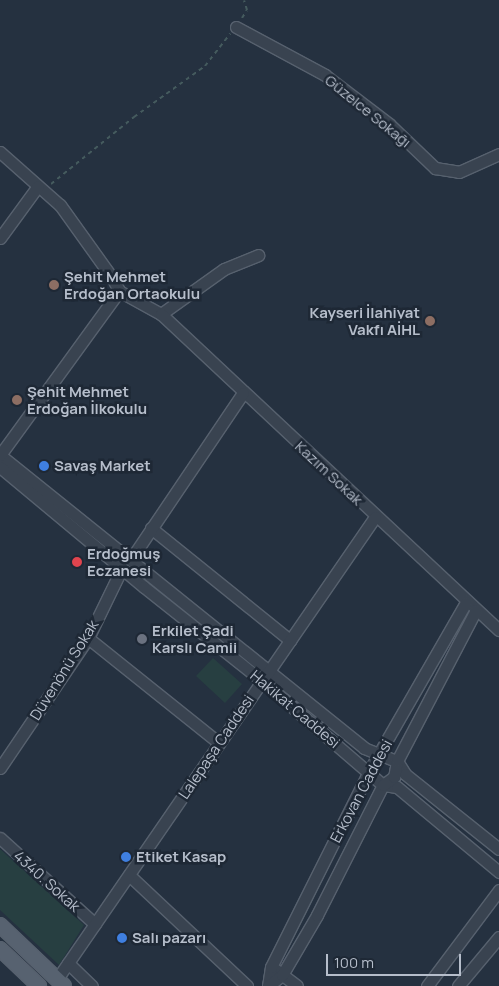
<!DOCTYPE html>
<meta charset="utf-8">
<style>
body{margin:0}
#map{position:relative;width:499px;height:986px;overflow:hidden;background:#253140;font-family:Manrope,sans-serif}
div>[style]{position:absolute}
.green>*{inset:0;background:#273f41}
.path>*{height:2px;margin-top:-1px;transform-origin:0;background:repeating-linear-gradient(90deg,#455b5e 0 4px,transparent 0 8px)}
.roads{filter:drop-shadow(1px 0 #57616e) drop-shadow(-1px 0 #57616e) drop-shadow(0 1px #57616e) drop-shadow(0 -1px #57616e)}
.minor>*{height:11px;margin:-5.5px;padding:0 5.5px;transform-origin:5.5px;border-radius:5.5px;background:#394350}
.major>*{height:14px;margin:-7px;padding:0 7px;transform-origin:7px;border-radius:7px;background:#576270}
.dots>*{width:14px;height:14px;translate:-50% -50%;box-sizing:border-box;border:2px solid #1e2835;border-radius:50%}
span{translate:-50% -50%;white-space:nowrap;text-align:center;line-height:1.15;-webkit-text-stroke:5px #1e2835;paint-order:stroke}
.street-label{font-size:15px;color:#b6becb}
.poi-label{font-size:15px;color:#b6becb;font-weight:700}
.left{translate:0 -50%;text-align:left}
.right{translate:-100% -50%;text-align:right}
.scale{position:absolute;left:326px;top:954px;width:135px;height:22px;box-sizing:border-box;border:2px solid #b6becb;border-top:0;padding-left:6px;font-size:15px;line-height:18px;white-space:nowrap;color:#b6becb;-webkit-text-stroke:4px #1e2835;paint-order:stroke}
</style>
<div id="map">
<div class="green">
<i style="clip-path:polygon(213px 658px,242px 684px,225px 703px,196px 676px)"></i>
<i style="clip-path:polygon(0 849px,84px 925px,59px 965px,0 910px)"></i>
</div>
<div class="path">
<i style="left:242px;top:18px;width:9px;rotate:-58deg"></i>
<i style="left:247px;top:10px;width:10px;rotate:-107deg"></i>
<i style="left:51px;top:184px;width:107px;rotate:-38.9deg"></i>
<i style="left:134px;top:117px;width:87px;rotate:-35.7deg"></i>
<i style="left:205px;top:66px;width:41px;rotate:-52deg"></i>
</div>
<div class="roads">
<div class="minor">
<i style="left:236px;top:27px;width:101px;rotate:28.3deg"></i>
<i style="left:325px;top:75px;width:81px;rotate:37.4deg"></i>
<i style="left:389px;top:124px;width:64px;rotate:43.7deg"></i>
<i style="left:435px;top:168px;width:24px;rotate:9deg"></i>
<i style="left:459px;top:172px;width:44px;rotate:-24.2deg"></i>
<i style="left:0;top:152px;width:80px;rotate:41.5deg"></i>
<i style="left:60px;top:205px;width:91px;rotate:54.4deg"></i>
<i style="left:113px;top:279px;width:13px;rotate:63deg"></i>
<i style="left:0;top:238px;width:64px;rotate:-53.8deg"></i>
<i style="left:119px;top:291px;width:48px;rotate:28.7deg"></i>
<i style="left:161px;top:314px;width:77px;rotate:-35.5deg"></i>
<i style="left:224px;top:269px;width:37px;rotate:-22deg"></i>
<i style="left:161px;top:314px;width:463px;rotate:43.1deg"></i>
<i style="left:0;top:455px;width:467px;rotate:38.8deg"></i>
<i style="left:364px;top:748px;width:35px;rotate:22deg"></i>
<i style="left:397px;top:761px;width:15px;rotate:58deg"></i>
<i style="left:405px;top:774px;width:120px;rotate:38.6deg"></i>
<i style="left:0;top:455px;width:203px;rotate:-54deg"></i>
<i style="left:0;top:467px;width:187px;rotate:39.8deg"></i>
<i style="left:144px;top:587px;width:151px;rotate:38.5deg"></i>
<i style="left:262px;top:681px;width:160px;rotate:40.7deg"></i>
<i style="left:383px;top:785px;width:14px;rotate:8deg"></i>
<i style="left:397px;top:787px;width:133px;rotate:39.8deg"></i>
<i style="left:151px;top:528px;width:179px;rotate:38.9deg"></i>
<i style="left:131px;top:559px;width:200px;rotate:-56deg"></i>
<i style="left:88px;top:638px;width:168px;rotate:38.7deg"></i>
<i style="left:0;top:768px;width:157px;rotate:-55.9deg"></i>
<i style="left:88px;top:638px;width:78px;rotate:-64.1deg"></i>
<i style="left:0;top:838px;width:128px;rotate:42.2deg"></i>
<i style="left:129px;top:875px;width:162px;rotate:43.2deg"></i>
<i style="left:68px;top:963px;width:33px;rotate:44deg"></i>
<i style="left:276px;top:970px;width:26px;rotate:37deg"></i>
<i style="left:57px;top:979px;width:561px;rotate:-55.46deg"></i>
<i style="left:268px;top:986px;width:19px;rotate:-81deg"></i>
<i style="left:271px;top:967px;width:219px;rotate:-63.4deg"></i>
<i style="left:369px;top:771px;width:195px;rotate:-60.1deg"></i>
<i style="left:268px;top:986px;width:18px;rotate:-38deg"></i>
<i style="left:282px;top:975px;width:69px;rotate:-59.7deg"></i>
<i style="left:317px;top:915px;width:146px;rotate:-63.1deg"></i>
<i style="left:383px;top:785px;width:14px;rotate:-36deg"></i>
<i style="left:394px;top:777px;width:16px;rotate:-79deg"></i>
<i style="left:397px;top:761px;width:170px;rotate:-62.4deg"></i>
<i style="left:427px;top:986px;width:120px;rotate:-53.1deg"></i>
<i style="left:458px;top:986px;width:64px;rotate:-50.1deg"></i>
</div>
<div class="major">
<i style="left:0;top:925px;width:88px;rotate:43.6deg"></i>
<i style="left:0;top:949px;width:54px;rotate:43.5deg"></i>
</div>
</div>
<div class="dots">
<i style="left:54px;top:285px;background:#8d6e63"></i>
<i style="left:430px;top:321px;background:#8d6e63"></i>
<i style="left:17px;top:400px;background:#8d6e63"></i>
<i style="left:44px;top:466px;background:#3f7fe0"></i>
<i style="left:77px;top:562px;background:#e0444e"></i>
<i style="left:142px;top:639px;background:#6b7280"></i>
<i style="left:126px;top:857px;background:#3f7fe0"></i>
<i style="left:122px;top:938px;background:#3f7fe0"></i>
</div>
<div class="street-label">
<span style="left:368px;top:111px;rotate:39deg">Güzelce Sokağı</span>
<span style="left:329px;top:473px;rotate:43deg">Kazım Sokak</span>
<span style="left:64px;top:670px;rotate:-58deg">Düvenönü Sokak</span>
<span style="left:295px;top:709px;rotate:40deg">Hakikat Caddesi</span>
<span style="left:216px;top:747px;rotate:-56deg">Lalepaşa Caddesi</span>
<span style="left:361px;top:791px;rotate:-62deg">Erkovan Caddesi</span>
<span style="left:47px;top:881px;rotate:42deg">4340. Sokak</span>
</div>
<div class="poi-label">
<span class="left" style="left:64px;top:285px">Şehit Mehmet<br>Erdoğan Ortaokulu</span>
<span class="right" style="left:420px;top:321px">Kayseri İlahiyat<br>Vakfı AİHL</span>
<span class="left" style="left:27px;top:400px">Şehit Mehmet<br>Erdoğan İlkokulu</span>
<span class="left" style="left:54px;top:466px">Savaş Market</span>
<span class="left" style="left:87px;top:562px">Erdoğmuş<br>Eczanesi</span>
<span class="left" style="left:152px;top:639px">Erkilet Şadi<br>Karslı Camii</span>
<span class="left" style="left:136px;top:857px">Etiket Kasap</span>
<span class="left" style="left:132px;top:938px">Salı pazarı</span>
</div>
<div class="scale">100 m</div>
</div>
